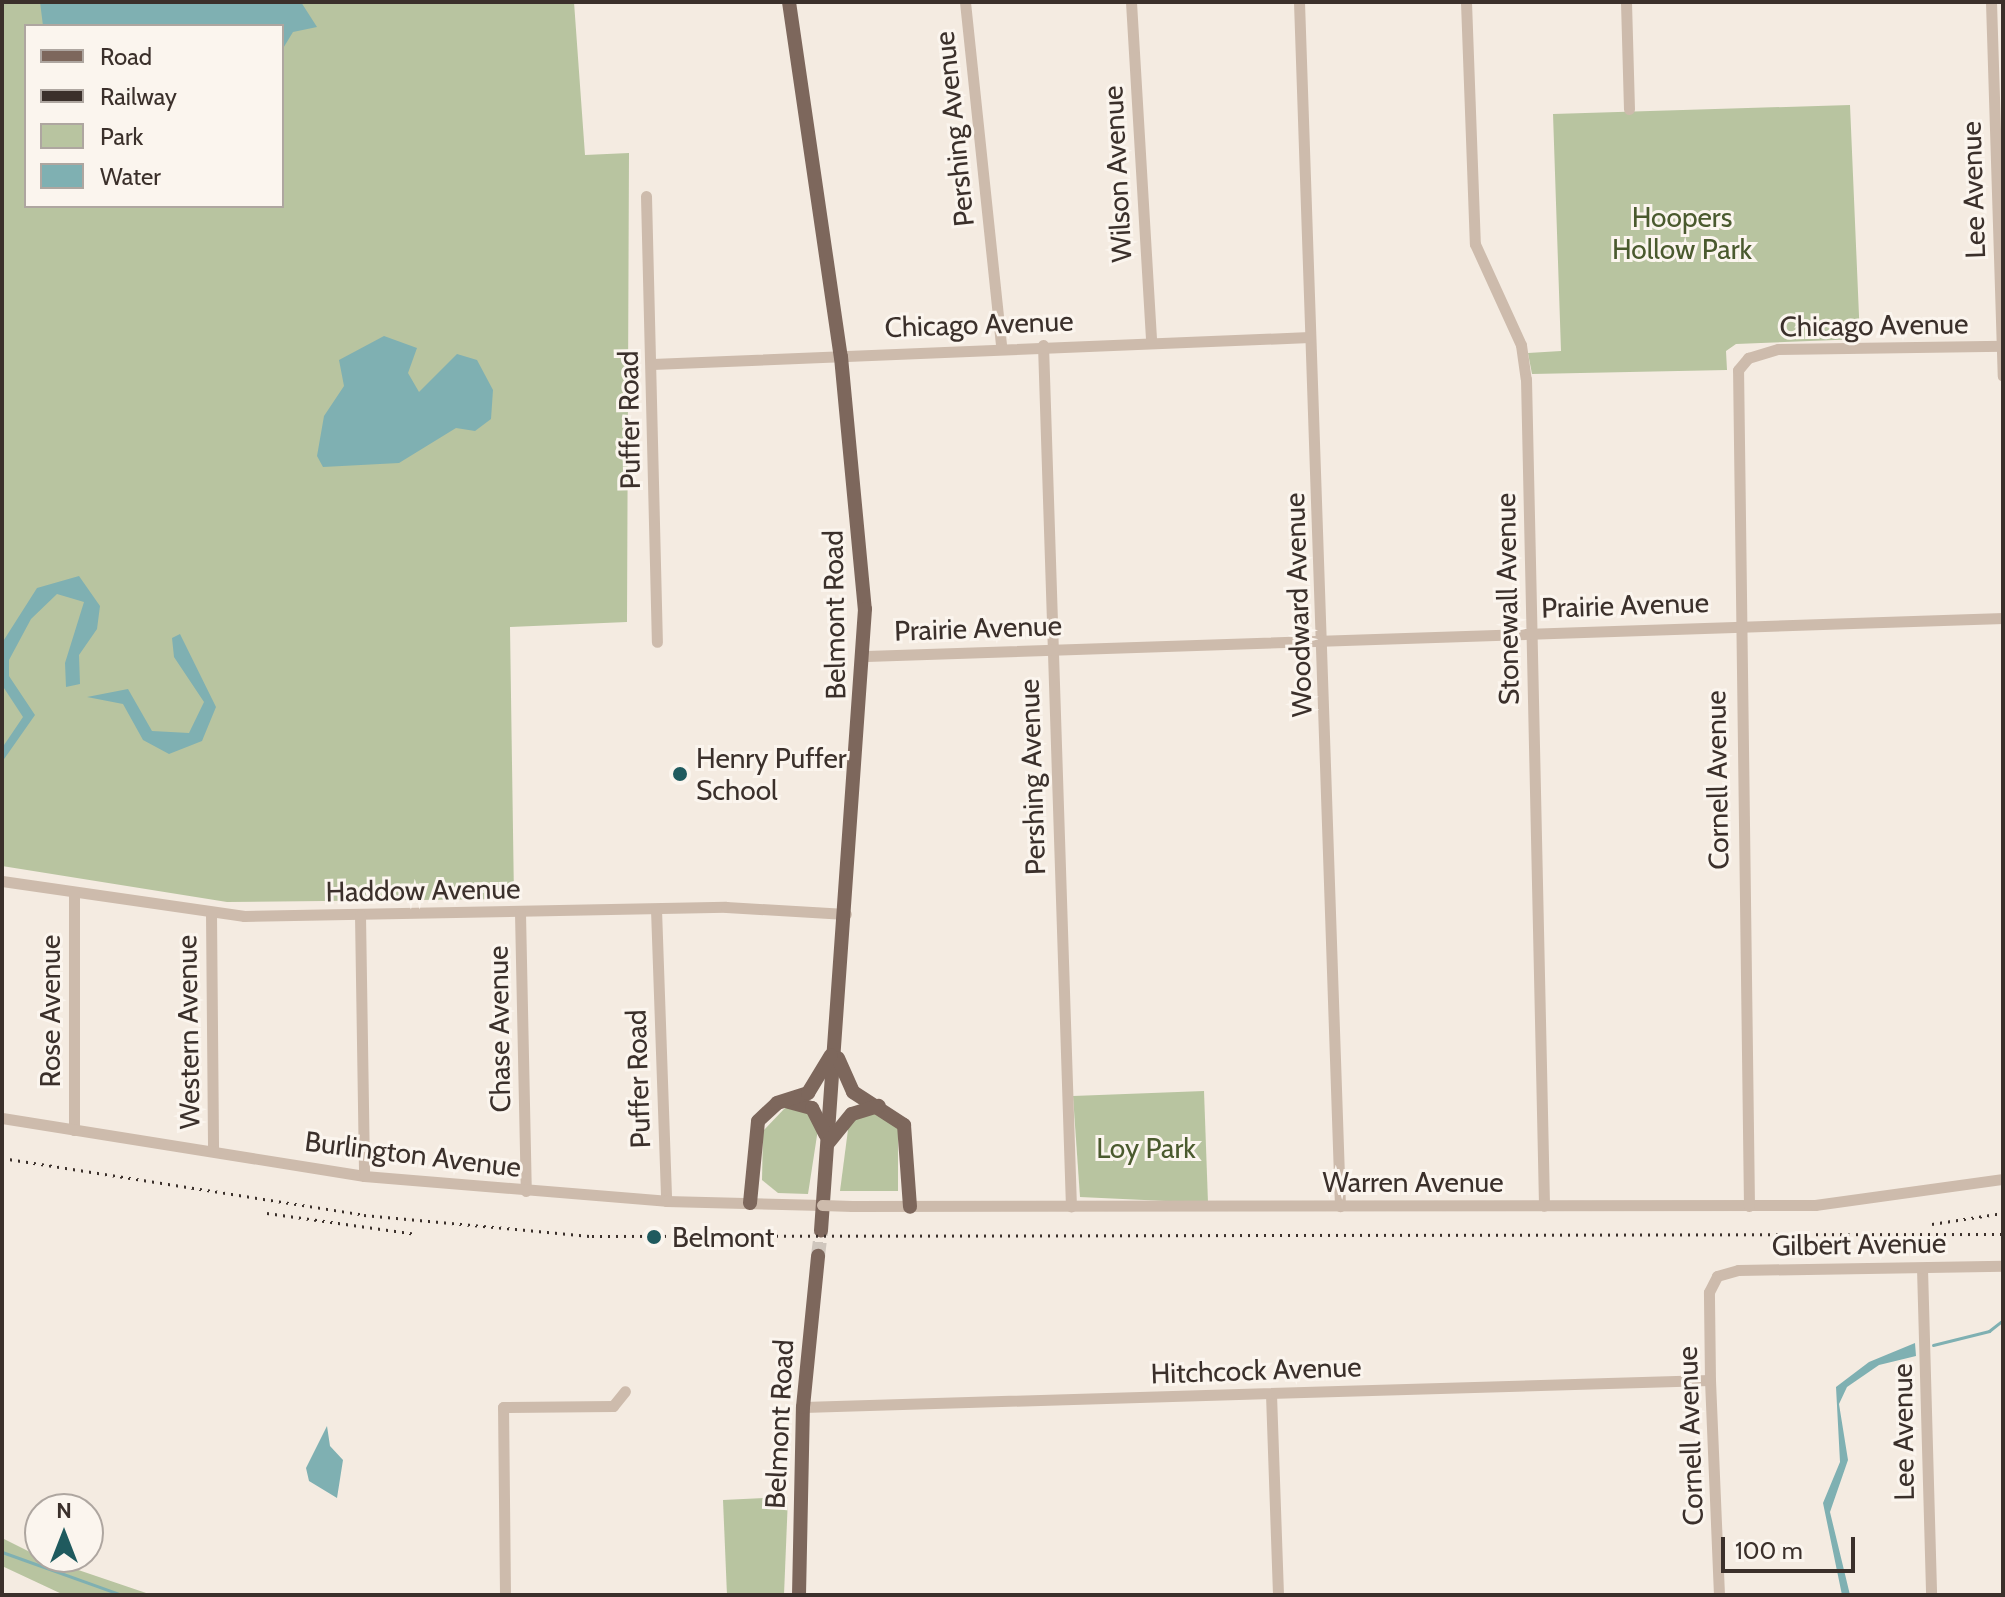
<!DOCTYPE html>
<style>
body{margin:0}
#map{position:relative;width:2005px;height:1597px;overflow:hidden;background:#f4ebe1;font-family:Cabin,sans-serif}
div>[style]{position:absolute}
.green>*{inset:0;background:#b8c4a0}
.water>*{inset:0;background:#7fb0b2}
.stream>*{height:3px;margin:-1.5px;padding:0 1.5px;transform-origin:1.5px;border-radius:1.5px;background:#7fb0b2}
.major-tunnel>*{height:14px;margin-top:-7px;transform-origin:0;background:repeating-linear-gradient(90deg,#cfc6bd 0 14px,transparent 0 21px)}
.minor>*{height:11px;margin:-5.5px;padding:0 5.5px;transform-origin:5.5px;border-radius:5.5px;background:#cdbbac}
.major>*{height:14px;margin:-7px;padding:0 7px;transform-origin:7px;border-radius:7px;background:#7d675c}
.rail>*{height:3px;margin-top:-1.5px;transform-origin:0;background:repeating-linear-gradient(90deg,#3b302b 0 2px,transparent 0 8px)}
.minor-bridge>*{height:11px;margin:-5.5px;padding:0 5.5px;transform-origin:5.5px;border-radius:5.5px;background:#cdbbac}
.dots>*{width:22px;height:22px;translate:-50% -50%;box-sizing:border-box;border:4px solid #fbf5ee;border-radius:50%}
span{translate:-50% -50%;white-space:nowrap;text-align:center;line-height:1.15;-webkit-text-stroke:6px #fbf5ee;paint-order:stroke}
.street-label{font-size:28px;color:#3b302b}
.park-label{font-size:28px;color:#4a5a2e}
.poi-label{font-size:28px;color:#3b302b}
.left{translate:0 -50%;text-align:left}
.frame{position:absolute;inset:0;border:4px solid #3b302b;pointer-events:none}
.legend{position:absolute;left:24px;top:24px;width:260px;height:184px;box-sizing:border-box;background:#fbf5ee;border:2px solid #aea6a0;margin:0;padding:10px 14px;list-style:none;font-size:24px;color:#3b302b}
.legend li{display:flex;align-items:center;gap:16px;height:40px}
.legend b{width:40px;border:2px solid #aea6a0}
.north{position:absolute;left:24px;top:1493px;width:80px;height:80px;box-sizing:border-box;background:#fbf5ee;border:2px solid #aea6a0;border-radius:50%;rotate:0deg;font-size:22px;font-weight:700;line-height:32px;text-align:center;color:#3b302b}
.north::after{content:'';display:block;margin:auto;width:28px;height:36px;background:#1f5a5e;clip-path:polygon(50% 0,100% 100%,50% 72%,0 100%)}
.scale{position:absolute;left:1721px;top:1537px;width:134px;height:36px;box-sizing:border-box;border:4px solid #3b302b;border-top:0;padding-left:10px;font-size:24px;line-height:28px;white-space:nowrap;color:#3b302b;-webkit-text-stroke:6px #fbf5ee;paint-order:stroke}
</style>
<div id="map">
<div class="green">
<i style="clip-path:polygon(evenodd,2px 2px,574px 2px,585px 155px,629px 153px,627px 622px,510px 627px,514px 899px,227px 902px,2px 866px,2px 2px,26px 26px,282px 26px,282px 206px,26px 206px,26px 26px)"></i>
<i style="clip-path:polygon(1850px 105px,1860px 339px,1736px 344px,1726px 351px,1727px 370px,1532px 374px,1528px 353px,1561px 351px,1553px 114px)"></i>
<i style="clip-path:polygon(1204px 1091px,1208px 1203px,1080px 1197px,1073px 1096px)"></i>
<i style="clip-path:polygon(785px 1108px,806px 1108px,818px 1129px,808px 1194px,778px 1193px,762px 1180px,763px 1131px)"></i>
<i style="clip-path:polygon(859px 1114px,883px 1114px,898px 1125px,898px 1191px,840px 1191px,849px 1122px)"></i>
<i style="clip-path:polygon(788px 1497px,784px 1595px,727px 1595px,723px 1500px)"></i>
<i style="clip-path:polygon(2px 1538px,40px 1557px,152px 1595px,64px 1595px,2px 1566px)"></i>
</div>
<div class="water">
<i style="clip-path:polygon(40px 2px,301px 2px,317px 27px,293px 32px,282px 50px,282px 26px,43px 26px)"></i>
<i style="clip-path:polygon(384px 336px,417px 348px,408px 373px,419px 392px,457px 354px,477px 360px,493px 390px,491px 419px,475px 431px,456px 428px,399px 463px,323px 467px,317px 456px,324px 416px,344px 386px,339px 360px)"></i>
<i style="clip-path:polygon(79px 576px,100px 606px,97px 629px,79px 655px,80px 684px,66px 687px,65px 663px,84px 602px,57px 594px,31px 619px,9px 660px,9px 676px,35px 715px,2px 762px,2px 748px,23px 717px,2px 685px,2px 643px,37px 588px)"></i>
<i style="clip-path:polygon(180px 634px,216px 707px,202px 741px,169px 754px,143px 740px,123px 704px,87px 697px,128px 689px,152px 731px,189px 733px,204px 702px,174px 657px,172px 638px)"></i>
<i style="clip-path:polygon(1915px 1343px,1916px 1356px,1879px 1365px,1847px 1387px,1839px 1404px,1848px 1460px,1830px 1512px,1850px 1595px,1842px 1595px,1823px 1503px,1840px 1462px,1836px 1387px,1869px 1362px)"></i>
<i style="clip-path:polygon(327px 1426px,330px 1446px,343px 1460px,337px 1498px,309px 1481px,306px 1468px)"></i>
</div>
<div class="stream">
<i style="left:1933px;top:1345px;width:58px;rotate:-14deg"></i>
<i style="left:1989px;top:1331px;width:18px;rotate:-38deg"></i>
<i style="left:2px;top:1552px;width:127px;rotate:19.7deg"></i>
</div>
<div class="major-tunnel">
<i style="left:818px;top:1256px;width:26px;rotate:-83deg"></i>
</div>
<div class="minor">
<i style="left:965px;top:2px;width:346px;rotate:84deg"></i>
<i style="left:1131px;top:2px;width:341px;rotate:86.6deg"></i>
<i style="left:1299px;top:2px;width:1205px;rotate:88.05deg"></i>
<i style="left:1466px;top:2px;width:242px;rotate:87.9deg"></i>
<i style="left:1475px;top:244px;width:111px;rotate:65.5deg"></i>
<i style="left:1521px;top:345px;width:34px;rotate:82deg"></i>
<i style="left:1526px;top:379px;width:827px;rotate:88.75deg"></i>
<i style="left:1626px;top:2px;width:107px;rotate:88.4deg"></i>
<i style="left:1991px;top:2px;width:374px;rotate:88.2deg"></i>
<i style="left:646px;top:196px;width:446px;rotate:88.6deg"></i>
<i style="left:1043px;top:345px;width:862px;rotate:88.14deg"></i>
<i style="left:652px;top:364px;width:658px;rotate:-2.35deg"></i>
<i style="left:866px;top:656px;width:1138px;rotate:-1.91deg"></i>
<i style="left:2px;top:881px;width:245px;rotate:8.2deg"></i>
<i style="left:244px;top:916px;width:482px;rotate:-1.1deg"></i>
<i style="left:726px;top:907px;width:120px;rotate:3.3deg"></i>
<i style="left:74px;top:893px;width:237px;rotate:90deg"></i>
<i style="left:656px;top:909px;width:292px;rotate:88deg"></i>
<i style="left:211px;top:913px;width:238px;rotate:89.5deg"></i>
<i style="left:520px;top:913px;width:278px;rotate:88.8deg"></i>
<i style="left:360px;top:915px;width:261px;rotate:89.1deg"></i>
<i style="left:2px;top:1118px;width:367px;rotate:9.1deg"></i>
<i style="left:364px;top:1176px;width:303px;rotate:4.7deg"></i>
<i style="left:666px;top:1201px;width:156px;rotate:1.5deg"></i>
<i style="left:852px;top:1206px;width:963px;rotate:-0.06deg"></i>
<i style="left:1815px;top:1205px;width:190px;rotate:-7.9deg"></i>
<i style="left:1749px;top:1206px;width:836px;rotate:-90.75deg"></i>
<i style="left:1738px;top:370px;width:16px;rotate:-50deg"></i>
<i style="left:1748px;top:358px;width:31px;rotate:-17deg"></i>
<i style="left:1778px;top:349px;width:225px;rotate:-0.8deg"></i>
<i style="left:1922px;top:1268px;width:327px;rotate:88.4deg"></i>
<i style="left:1271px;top:1394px;width:201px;rotate:88deg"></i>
<i style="left:803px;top:1407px;width:907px;rotate:-1.71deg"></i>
<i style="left:505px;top:1595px;width:188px;rotate:-90.6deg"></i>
<i style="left:503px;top:1407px;width:110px;rotate:-0.5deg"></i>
<i style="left:613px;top:1406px;width:19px;rotate:-51deg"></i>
<i style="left:1719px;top:1595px;width:215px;rotate:-92.4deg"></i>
<i style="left:1710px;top:1380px;width:88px;rotate:-90.7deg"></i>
<i style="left:1709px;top:1292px;width:18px;rotate:-63deg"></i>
<i style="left:1717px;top:1276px;width:22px;rotate:-16deg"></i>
<i style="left:1738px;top:1270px;width:265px;rotate:-0.9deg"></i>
</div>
<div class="major">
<i style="left:789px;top:2px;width:359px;rotate:81.7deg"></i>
<i style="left:841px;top:357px;width:253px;rotate:84.6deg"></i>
<i style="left:865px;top:609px;width:623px;rotate:94.05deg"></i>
<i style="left:838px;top:1058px;width:37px;rotate:66deg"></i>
<i style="left:853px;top:1092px;width:61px;rotate:32.9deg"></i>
<i style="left:904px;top:1125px;width:82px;rotate:85.8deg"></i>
<i style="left:789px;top:1102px;width:24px;rotate:15deg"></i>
<i style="left:812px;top:1108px;width:30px;rotate:63deg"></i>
<i style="left:829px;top:1142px;width:36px;rotate:-51deg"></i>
<i style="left:852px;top:1114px;width:28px;rotate:-17deg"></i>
<i style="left:750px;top:1203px;width:82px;rotate:-84.4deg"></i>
<i style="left:758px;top:1121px;width:26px;rotate:-43deg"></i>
<i style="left:777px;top:1103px;width:33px;rotate:-18deg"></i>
<i style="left:808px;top:1093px;width:44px;rotate:-58.8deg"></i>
<i style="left:799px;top:1595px;width:188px;rotate:-88.8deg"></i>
<i style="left:803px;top:1407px;width:152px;rotate:-84.3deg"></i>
</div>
<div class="rail">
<i style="left:2px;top:1158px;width:366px;rotate:8.9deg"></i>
<i style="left:364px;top:1215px;width:229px;rotate:5.3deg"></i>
<i style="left:592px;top:1236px;width:1411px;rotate:-0.08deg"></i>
<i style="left:267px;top:1213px;width:151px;rotate:8deg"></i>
<i style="left:1932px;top:1224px;width:72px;rotate:-8.8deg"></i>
</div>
<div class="minor-bridge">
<i style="left:822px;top:1205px;width:30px;rotate:2deg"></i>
</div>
<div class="dots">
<i style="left:680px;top:774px;background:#1f5a5e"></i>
<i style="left:654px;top:1237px;background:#1f5a5e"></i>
</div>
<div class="street-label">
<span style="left:954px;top:129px;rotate:-96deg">Pershing Avenue</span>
<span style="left:1117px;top:174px;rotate:-93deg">Wilson Avenue</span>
<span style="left:1973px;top:190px;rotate:-92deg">Lee Avenue</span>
<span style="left:979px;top:324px;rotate:-2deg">Chicago Avenue</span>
<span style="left:1874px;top:325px;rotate:-1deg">Chicago Avenue</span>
<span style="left:629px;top:420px;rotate:-91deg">Puffer Road</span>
<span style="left:1507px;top:599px;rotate:-91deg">Stonewall Avenue</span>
<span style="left:1298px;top:605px;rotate:-92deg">Woodward Avenue</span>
<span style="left:1625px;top:605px;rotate:-2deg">Prairie Avenue</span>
<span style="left:834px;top:615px;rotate:-91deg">Belmont Road</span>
<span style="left:978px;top:628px;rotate:-2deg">Prairie Avenue</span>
<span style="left:1032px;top:777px;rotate:-92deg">Pershing Avenue</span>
<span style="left:1717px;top:780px;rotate:-91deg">Cornell Avenue</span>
<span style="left:423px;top:890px;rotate:-1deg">Haddow Avenue</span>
<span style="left:50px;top:1011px;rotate:-90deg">Rose Avenue</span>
<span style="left:499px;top:1029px;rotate:-91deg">Chase Avenue</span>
<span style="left:188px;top:1032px;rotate:-91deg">Western Avenue</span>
<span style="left:638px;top:1079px;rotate:-92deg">Puffer Road</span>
<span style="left:413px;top:1154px;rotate:7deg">Burlington Avenue</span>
<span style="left:1413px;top:1182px">Warren Avenue</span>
<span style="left:1859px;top:1244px;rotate:-1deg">Gilbert Avenue</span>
<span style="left:1256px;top:1370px;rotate:-2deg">Hitchcock Avenue</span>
<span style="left:779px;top:1424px;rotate:-87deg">Belmont Road</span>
<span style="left:1903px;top:1432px;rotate:-91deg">Lee Avenue</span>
<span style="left:1690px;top:1436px;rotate:-92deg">Cornell Avenue</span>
</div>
<div class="park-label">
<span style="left:1682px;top:233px">Hoopers<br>Hollow Park</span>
<span style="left:1146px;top:1148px">Loy Park</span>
</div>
<div class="poi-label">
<span class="left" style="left:696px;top:774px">Henry Puffer<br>School</span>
<span class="left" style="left:672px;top:1237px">Belmont</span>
</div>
<div class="frame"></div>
<ul class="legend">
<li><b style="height:10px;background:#7d675c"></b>Road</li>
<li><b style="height:10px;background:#3b302b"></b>Railway</li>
<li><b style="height:22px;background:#b8c4a0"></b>Park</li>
<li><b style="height:22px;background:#7fb0b2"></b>Water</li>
</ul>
<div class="north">N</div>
<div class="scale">100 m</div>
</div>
